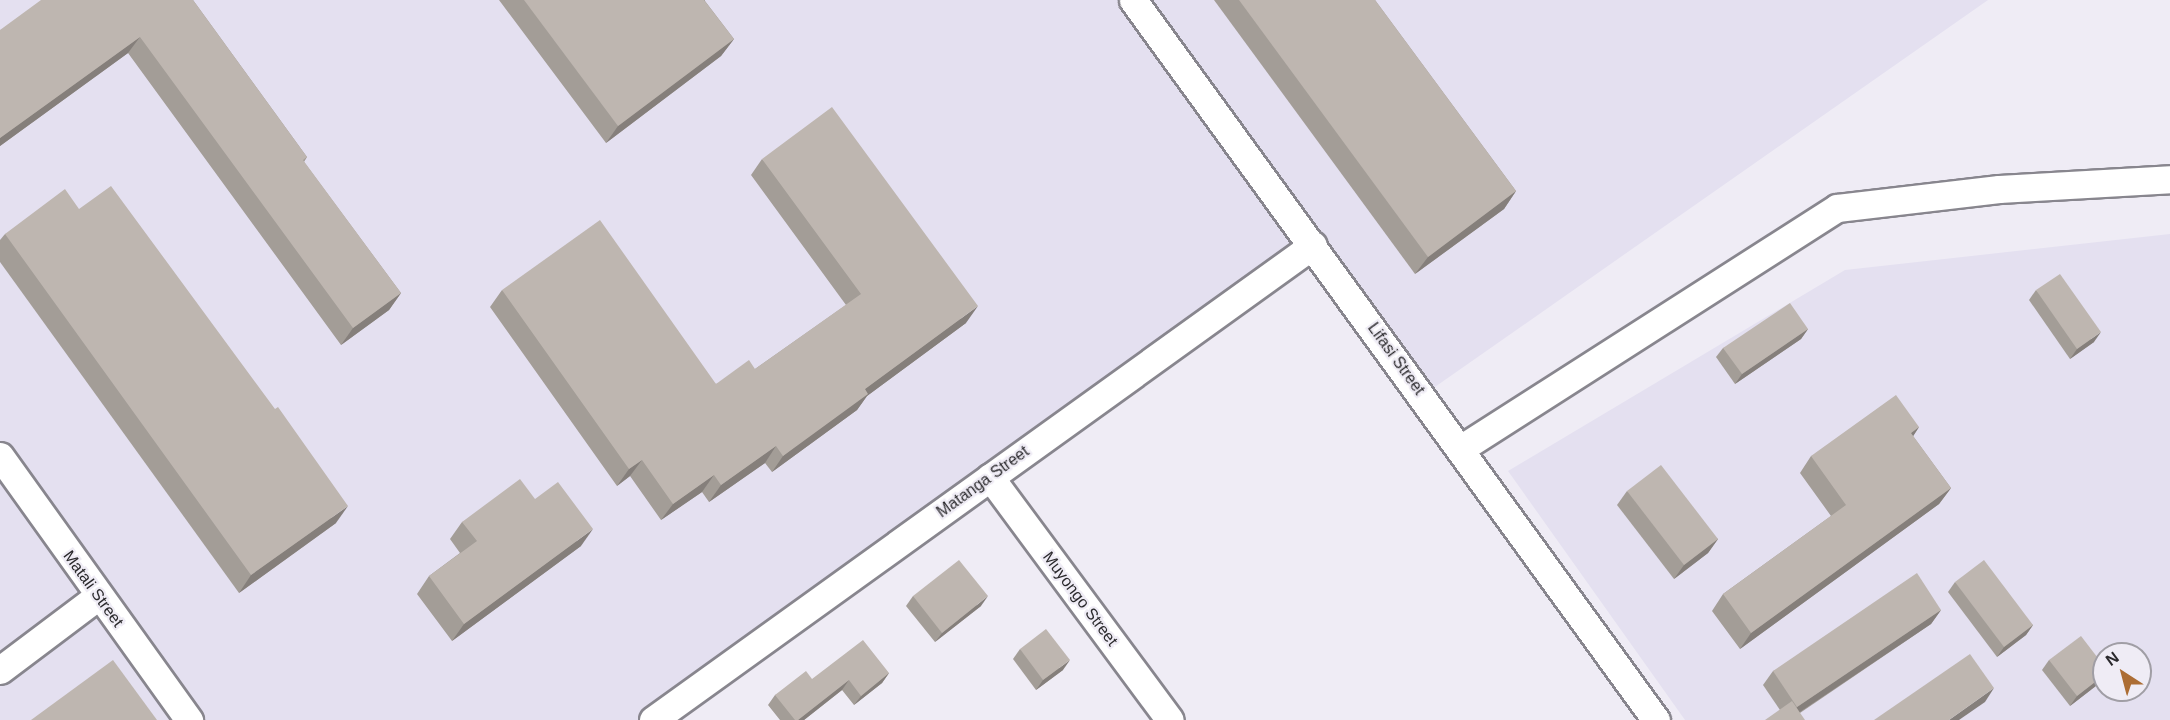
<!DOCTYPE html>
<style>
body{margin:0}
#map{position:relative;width:2170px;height:720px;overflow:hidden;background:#efecf5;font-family:Arial,sans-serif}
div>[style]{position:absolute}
.built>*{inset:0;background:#e4e0f0}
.roads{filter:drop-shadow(2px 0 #88868e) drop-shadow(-2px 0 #88868e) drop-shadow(0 2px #88868e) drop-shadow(0 -2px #88868e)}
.minor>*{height:27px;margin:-13.5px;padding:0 13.5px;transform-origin:13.5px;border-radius:13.5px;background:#fff}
.wall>*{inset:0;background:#a39d97}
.shaded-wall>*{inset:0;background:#857f7b}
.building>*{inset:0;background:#beb6b0}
span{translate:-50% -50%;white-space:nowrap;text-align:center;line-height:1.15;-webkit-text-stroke:4.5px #efecf5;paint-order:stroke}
.street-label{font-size:16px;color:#2a292c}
.north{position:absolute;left:2092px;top:642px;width:60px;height:60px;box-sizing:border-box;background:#efecf5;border:2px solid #a09ea5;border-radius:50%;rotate:324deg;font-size:16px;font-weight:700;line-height:24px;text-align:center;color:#2a292c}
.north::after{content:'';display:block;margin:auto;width:21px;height:27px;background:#ac6d34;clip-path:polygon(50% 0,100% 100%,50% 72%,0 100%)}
</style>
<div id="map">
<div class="built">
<i style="clip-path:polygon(0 0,1988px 0,1422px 396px,1313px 245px,653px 720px,0 720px)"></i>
<i style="clip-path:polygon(evenodd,2170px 234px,2170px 720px,1685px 720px,1508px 471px,1845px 270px,2170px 234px,2104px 654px,2140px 654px,2140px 690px,2104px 690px,2104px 654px)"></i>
</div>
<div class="roads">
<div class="minor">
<i style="left:1133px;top:0;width:890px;rotate:54.01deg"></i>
<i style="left:1460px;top:449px;width:447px;rotate:-32.6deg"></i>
<i style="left:1837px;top:208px;width:163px;rotate:-6.7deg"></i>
<i style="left:1999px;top:189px;width:171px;rotate:-3.3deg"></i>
<i style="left:0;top:456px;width:325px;rotate:54.4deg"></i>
<i style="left:990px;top:477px;width:302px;rotate:53.5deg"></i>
<i style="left:0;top:670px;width:121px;rotate:-37deg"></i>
<i style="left:653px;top:720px;width:813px;rotate:-35.74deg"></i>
</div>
</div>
<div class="wall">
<i style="clip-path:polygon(193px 0,307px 157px,304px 162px,401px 293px,389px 310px,341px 345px,128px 53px,0 146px,0 30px)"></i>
<i style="clip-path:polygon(499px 0,705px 0,705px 1px,734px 39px,721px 56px,606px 143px)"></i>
<i style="clip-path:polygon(1214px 0,1375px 0,1516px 191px,1504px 209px,1415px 274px)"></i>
<i style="clip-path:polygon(762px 159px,966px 323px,867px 396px,857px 410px,772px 472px,765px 463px,709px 502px,702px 492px,661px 520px,630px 476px,617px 486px,490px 307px,502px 290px,716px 384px,755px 369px,846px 305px,751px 175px)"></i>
<i style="clip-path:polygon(79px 209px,336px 523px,239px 593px,0 262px,0 240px,5px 234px)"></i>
<i style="clip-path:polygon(2036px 290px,2094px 342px,2070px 359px,2029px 300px)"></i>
<i style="clip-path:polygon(1808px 329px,1801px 339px,1735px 384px,1716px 357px,1723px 348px)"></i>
<i style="clip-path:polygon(1919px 427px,1913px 436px,1951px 488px,1939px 504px,1740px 649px,1712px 611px,1723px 594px,1831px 516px,1800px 473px,1811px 456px)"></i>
<i style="clip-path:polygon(1627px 491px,1718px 539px,1708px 553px,1674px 579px,1617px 505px)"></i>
<i style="clip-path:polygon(535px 499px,581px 546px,452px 641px,417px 594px,429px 576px,460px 553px,450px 539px,462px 522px)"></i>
<i style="clip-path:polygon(1955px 582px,2033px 625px,2026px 635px,1997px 657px,1948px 592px)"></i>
<i style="clip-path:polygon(913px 596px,981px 606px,935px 642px,906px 606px)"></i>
<i style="clip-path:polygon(1941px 610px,1931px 624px,1800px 713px,1780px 710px,1763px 685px,1773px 671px)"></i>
<i style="clip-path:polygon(1020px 649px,1063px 670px,1036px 690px,1013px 659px)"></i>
<i style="clip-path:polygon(2049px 660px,2104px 666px,2104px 678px,2101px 682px,2070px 706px,2042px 670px)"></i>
<i style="clip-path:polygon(889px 673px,882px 683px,854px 705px,842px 690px,804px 720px,780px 720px,768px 705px,775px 695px,812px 679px)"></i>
</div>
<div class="shaded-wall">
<i style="clip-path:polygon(140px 37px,128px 53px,0 146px,0 138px)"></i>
<i style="clip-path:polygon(734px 39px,721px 56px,606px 143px,618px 126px)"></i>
<i style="clip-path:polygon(1516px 191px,1504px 209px,1415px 274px,1428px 257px)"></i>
<i style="clip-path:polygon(401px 293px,389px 310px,341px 345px,353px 328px)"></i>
<i style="clip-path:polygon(978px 306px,966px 323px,867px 396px,857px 410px,772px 472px,783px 456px,865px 389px)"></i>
<i style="clip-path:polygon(1808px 329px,1801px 339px,1735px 384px,1742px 374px)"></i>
<i style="clip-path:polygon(2101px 332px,2094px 342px,2070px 359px,2077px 349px)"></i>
<i style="clip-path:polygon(1919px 427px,1908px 444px,1911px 433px)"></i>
<i style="clip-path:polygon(776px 446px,765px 463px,709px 502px,721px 485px)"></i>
<i style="clip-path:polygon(642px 460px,630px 476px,617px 486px,629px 469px)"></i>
<i style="clip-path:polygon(714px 475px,702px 492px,661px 520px,673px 504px)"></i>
<i style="clip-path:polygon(1951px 488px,1939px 504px,1740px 649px,1751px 633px)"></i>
<i style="clip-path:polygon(348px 506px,336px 523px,239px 593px,251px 575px)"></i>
<i style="clip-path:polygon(593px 529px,581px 546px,452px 641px,464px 624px)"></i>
<i style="clip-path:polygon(1718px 539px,1708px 553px,1674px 579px,1684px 565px)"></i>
<i style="clip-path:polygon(988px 596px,981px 606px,935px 642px,942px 633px)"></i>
<i style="clip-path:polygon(1941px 610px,1931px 624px,1788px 720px,1797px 707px)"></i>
<i style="clip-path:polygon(2033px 625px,2026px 635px,1997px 657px,2004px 647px)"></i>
<i style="clip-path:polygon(1070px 660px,1063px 670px,1036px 690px,1043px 680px)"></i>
<i style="clip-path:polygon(889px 673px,882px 683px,854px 705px,861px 696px)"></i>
<i style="clip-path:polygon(2104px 675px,2104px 678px,2101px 682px,2070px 706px,2077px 696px)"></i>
<i style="clip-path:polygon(849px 680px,842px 690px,804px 720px,798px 720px)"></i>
<i style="clip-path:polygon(1994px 688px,1985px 702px,1959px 720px,1949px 720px)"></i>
</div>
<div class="building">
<i style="clip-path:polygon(41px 0,193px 0,307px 157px,303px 160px,401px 293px,353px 328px,140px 37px,0 138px,0 30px)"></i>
<i style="clip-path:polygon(524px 0,704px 0,734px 39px,618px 126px)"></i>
<i style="clip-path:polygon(1239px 0,1375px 0,1516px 191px,1428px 257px)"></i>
<i style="clip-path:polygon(832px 107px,978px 306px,865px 389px,868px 394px,783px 456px,776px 446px,721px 485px,714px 475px,673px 504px,642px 460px,629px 469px,502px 290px,600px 220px,716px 384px,749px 360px,755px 369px,861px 294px,762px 159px)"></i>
<i style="clip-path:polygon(111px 186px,275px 409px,278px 407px,348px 506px,251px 575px,5px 234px,65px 189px,79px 209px)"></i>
<i style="clip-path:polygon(2060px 274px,2101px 332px,2077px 349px,2036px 290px)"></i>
<i style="clip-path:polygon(1790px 303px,1808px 329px,1742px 374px,1723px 348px)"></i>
<i style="clip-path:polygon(1896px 395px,1919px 427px,1911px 433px,1951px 488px,1751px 633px,1723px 594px,1846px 505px,1811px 456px)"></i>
<i style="clip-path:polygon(1661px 465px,1718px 539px,1684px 565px,1627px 491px)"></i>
<i style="clip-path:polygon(520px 479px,535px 499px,558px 482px,593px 529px,464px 624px,429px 576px,477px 541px,462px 522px)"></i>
<i style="clip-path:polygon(959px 560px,988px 596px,942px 633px,913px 596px)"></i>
<i style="clip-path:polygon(1984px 560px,2033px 625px,2004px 647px,1955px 582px)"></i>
<i style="clip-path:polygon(1917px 573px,1941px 610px,1797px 707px,1773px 671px)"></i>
<i style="clip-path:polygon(1046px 629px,1070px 660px,1043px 680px,1020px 649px)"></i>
<i style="clip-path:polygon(2081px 636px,2104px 666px,2104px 675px,2077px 696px,2049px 660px)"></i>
<i style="clip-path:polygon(863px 640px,889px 673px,861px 696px,849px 680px,798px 720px,795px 720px,775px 695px,806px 671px,812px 679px)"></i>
<i style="clip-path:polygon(1970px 654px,1994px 688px,1949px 720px,1874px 720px)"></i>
<i style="clip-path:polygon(113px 660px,157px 720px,31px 720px)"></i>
<i style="clip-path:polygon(1792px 701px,1805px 720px,1765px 720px)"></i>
</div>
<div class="street-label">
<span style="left:1396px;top:359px;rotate:54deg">Lifasi Street</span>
<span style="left:983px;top:482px;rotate:-36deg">Matanga Street</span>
<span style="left:93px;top:589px;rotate:54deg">Matali Street</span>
<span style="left:1080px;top:599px;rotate:53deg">Muyongo Street</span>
</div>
<div class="north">N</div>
</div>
